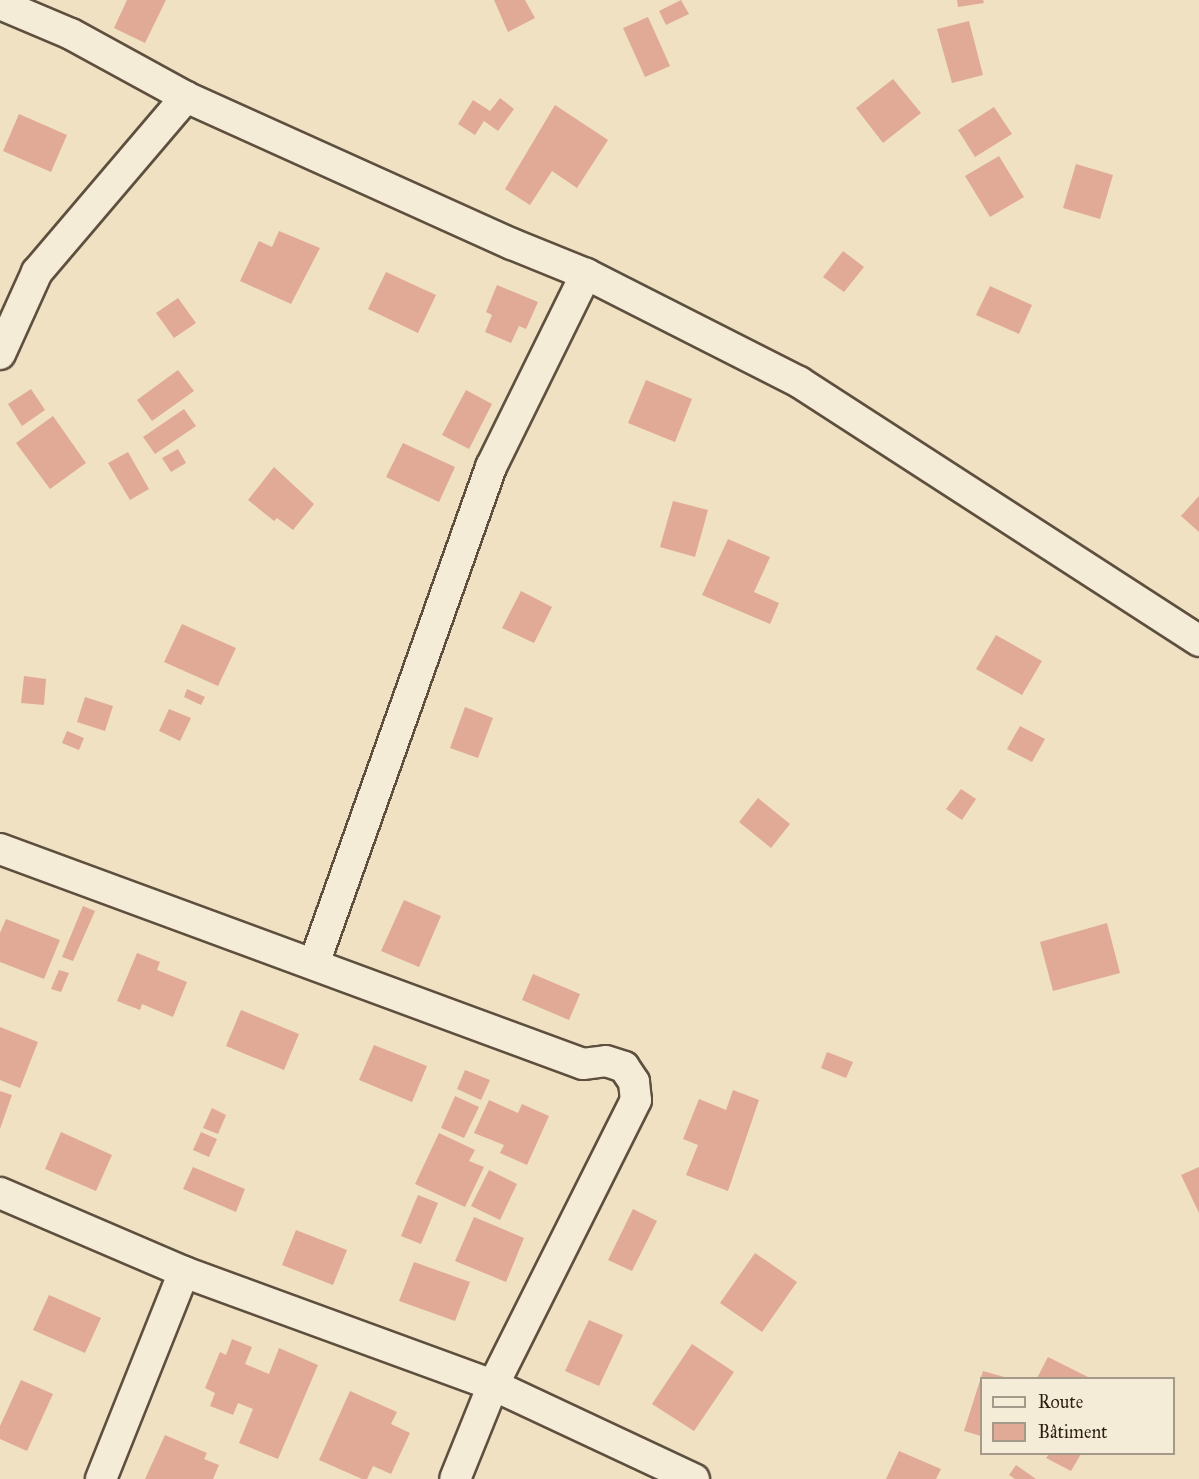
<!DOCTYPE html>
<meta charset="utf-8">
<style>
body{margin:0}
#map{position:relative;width:1199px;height:1479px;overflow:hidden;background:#f0e1c3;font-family:"IM FELL Great Primer",serif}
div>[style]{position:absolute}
.building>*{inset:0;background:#e0aa97}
.roads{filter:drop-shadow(2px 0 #5e4f3e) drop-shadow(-2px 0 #5e4f3e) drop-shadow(0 2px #5e4f3e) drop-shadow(0 -2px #5e4f3e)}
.minor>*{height:30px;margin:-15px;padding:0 15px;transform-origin:15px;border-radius:15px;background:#f5ecd8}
span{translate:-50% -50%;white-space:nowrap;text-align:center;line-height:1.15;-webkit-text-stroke:4.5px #f5ecd8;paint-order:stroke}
.legend{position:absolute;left:980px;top:1377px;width:195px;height:78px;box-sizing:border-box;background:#f5ecd8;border:2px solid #a59a89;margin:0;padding:8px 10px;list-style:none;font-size:18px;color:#2d1e12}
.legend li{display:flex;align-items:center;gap:12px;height:30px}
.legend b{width:30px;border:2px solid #a59a89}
</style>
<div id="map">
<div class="building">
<i style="clip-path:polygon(127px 0,166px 0,145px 43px,114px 28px)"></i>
<i style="clip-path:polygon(494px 0,525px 0,535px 18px,508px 32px)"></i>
<i style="clip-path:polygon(681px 0,689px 14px,666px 25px,659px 11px)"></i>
<i style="clip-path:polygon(957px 0,983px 0,984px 3px,958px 7px)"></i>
<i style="clip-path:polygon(648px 17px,670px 66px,645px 77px,623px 28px)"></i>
<i style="clip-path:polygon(969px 21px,983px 75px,952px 83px,937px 29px)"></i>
<i style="clip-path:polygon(893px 79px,921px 113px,883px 143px,856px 108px)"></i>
<i style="clip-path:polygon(500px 98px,514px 109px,498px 131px,484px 121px,475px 135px,458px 124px,473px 100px,490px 111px)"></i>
<i style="clip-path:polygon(555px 105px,608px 140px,577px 188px,552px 171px,530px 205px,505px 189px)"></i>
<i style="clip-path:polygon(994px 107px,1012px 134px,975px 157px,958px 130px)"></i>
<i style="clip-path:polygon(19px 114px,67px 135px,51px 172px,3px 151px)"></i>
<i style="clip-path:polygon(999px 156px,1024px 197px,990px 217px,965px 176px)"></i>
<i style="clip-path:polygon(1076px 164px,1113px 175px,1100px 219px,1063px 208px)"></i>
<i style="clip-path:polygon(279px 231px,320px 248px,291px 304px,240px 281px,259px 241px,272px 247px)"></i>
<i style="clip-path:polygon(843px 251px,864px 267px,844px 292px,823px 277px)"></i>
<i style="clip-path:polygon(386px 272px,436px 295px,418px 333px,368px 309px)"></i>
<i style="clip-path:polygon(497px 285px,538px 302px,526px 329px,519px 326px,511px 343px,485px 332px,492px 315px,486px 312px)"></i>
<i style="clip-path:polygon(990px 286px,1032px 305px,1019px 334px,976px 315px)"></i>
<i style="clip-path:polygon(178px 298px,196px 323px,174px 338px,156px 313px)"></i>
<i style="clip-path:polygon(178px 370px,194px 391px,152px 421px,137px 400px)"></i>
<i style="clip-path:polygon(646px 380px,692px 399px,675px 442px,628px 423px)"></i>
<i style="clip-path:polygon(31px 389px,45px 410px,22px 426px,8px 404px)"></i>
<i style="clip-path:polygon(466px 390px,492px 404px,469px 449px,442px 435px)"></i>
<i style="clip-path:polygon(184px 409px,196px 426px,155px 454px,143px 437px)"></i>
<i style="clip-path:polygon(53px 416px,86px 463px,50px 489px,16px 443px)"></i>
<i style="clip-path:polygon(403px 443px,455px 467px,439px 502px,386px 477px)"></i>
<i style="clip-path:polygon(178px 449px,186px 463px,171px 472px,162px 458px)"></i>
<i style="clip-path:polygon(128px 452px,149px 489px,130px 500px,108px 463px)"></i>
<i style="clip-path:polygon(274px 467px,314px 504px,293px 530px,277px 518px,274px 521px,248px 500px)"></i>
<i style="clip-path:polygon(1199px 496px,1199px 532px,1181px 516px)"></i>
<i style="clip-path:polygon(673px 501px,708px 510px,695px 557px,660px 547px)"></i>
<i style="clip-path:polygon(728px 539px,770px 557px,754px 592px,779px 603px,770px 624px,702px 595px)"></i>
<i style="clip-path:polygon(521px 591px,552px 607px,534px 643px,502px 628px)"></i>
<i style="clip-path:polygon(182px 624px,236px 648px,218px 686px,164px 662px)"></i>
<i style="clip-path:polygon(996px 635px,1042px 661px,1022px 695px,976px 669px)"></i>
<i style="clip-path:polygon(24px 676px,46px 679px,44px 705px,21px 703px)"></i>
<i style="clip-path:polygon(187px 689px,205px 697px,201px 705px,184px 697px)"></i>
<i style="clip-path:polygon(85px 697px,113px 706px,105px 731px,77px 722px)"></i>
<i style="clip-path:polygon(465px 707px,493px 718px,478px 758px,450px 748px)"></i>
<i style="clip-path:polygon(169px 709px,191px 718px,180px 741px,159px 731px)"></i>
<i style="clip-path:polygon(1020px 726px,1045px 739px,1032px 762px,1007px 749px)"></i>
<i style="clip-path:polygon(67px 731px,84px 738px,79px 750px,62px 743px)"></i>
<i style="clip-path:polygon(961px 789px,976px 799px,962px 820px,946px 809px)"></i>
<i style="clip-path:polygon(758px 798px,790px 824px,771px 848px,739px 822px)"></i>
<i style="clip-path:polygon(404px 900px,441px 916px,419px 967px,381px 951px)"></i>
<i style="clip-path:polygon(83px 906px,95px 911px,73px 961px,62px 957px)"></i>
<i style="clip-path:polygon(6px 919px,60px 940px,44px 979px,0 962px,0 933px)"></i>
<i style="clip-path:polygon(1107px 923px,1120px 973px,1053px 991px,1040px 942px)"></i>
<i style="clip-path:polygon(137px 953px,160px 962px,157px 970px,187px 982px,173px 1017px,142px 1004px,140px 1010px,117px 1001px)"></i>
<i style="clip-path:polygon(59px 970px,69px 973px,61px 992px,51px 989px)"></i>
<i style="clip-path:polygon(533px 974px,580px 994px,569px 1020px,522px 1000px)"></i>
<i style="clip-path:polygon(241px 1010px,299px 1034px,284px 1070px,226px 1046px)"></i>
<i style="clip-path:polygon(0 1027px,38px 1042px,20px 1088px,0 1080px)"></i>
<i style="clip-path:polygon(374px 1045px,427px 1066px,412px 1102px,359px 1080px)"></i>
<i style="clip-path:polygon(827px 1052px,853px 1062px,846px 1078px,821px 1068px)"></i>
<i style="clip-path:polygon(465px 1070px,490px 1080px,481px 1100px,457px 1089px)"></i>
<i style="clip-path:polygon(733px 1090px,759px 1100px,728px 1191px,686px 1175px,698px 1145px,683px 1139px,699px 1099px,726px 1110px)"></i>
<i style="clip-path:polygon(0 1091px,12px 1095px,0 1129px)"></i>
<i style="clip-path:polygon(455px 1096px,479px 1107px,464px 1138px,441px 1128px)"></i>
<i style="clip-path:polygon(489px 1100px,518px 1113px,522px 1104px,549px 1116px,527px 1165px,500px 1153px,504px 1145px,474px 1133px)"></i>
<i style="clip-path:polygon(212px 1108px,226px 1115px,218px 1134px,203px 1128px)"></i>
<i style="clip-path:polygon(61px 1132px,112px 1155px,96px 1191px,45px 1169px)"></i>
<i style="clip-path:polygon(201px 1132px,217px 1139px,209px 1157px,193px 1150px)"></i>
<i style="clip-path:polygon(439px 1133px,475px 1150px,469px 1161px,484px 1167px,465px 1207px,415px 1184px)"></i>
<i style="clip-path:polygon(193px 1167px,245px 1189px,236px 1212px,183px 1189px)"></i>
<i style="clip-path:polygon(1199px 1167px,1199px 1213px,1181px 1175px)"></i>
<i style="clip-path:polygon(489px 1170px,517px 1184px,500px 1220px,471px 1206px)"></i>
<i style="clip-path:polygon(418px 1195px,438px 1203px,421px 1244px,401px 1236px)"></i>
<i style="clip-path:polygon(633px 1209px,657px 1221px,632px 1271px,608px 1260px)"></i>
<i style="clip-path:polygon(474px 1217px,524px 1238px,506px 1282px,455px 1261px)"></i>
<i style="clip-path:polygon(296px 1230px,347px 1250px,333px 1285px,282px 1265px)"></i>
<i style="clip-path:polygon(755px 1253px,797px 1282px,762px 1332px,720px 1303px)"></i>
<i style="clip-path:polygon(414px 1262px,470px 1282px,455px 1321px,399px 1301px)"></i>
<i style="clip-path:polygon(49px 1295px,101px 1318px,85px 1353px,33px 1330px)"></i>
<i style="clip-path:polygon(589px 1320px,623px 1335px,599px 1386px,565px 1371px)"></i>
<i style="clip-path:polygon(232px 1339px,252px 1347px,245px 1364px,269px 1374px,279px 1348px,318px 1365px,278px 1459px,239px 1443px,253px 1409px,238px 1403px,233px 1415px,210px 1406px,215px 1393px,205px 1388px,220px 1352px,226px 1355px)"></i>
<i style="clip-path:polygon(692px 1344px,734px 1372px,694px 1431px,652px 1404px)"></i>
<i style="clip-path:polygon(1048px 1357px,1090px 1378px,1037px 1378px)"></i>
<i style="clip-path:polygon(983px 1371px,1008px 1378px,981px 1378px,981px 1436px,964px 1431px)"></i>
<i style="clip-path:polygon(21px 1380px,53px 1394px,27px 1451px,0 1439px,0 1426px)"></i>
<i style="clip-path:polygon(350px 1391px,397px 1412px,391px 1424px,410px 1433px,391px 1474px,373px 1466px,367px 1479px,362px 1479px,319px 1460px)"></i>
<i style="clip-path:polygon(165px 1435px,207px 1453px,204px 1459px,219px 1465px,213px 1479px,145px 1479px)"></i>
<i style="clip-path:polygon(899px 1451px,941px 1469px,936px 1479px,886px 1479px)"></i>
<i style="clip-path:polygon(1049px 1454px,1081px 1454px,1071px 1471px,1046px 1458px)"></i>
<i style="clip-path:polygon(1016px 1465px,1036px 1479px,1015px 1479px,1009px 1475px)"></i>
</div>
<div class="roads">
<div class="minor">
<i style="left:0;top:4px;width:77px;rotate:22.9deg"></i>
<i style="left:71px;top:34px;width:131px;rotate:28.7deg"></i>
<i style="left:186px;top:97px;width:358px;rotate:24.3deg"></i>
<i style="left:512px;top:244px;width:80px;rotate:22.1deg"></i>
<i style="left:586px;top:274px;width:239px;rotate:26.9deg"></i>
<i style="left:799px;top:382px;width:477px;rotate:32.9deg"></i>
<i style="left:0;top:354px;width:90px;rotate:-65.7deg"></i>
<i style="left:37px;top:272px;width:230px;rotate:-49.6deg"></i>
<i style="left:0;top:849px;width:621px;rotate:20.24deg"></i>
<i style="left:583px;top:1064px;width:23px;rotate:-7deg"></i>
<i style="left:606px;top:1061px;width:19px;rotate:18deg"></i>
<i style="left:624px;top:1067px;width:18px;rotate:56deg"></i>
<i style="left:634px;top:1082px;width:18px;rotate:84deg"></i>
<i style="left:636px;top:1100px;width:319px;rotate:116.6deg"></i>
<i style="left:493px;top:1385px;width:101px;rotate:112deg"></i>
<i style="left:314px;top:964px;width:528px;rotate:-70.4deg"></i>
<i style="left:491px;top:467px;width:215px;rotate:-63.8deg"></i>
<i style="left:0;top:1193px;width:200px;rotate:23.2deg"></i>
<i style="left:184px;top:1272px;width:329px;rotate:20.1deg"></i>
<i style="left:493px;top:1385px;width:222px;rotate:25.1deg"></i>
<i style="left:101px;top:1479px;width:223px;rotate:-68.2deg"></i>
</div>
</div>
<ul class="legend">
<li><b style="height:8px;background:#f5ecd8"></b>Route</li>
<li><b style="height:16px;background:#e0aa97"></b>Bâtiment</li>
</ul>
</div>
